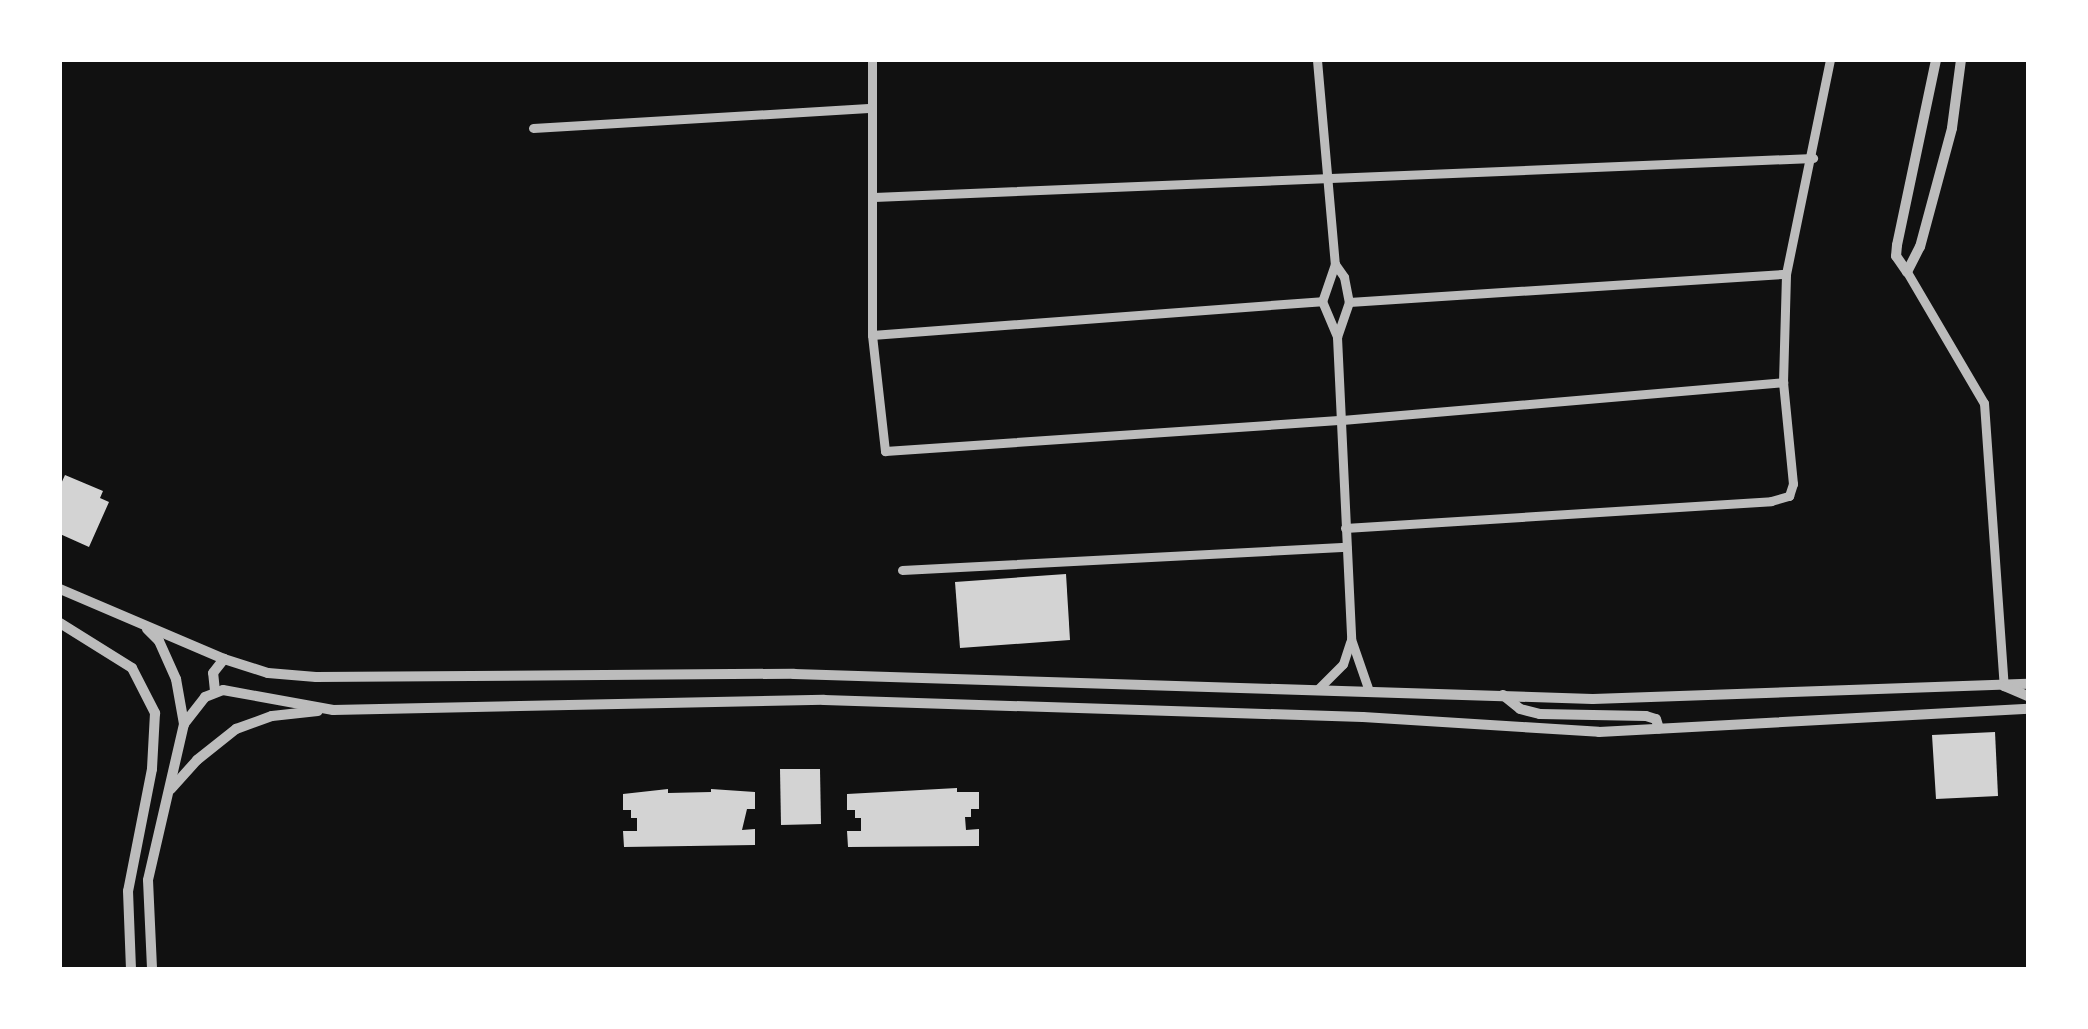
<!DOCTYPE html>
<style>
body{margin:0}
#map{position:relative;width:2088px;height:1029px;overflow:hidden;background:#111;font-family:"Golos Text",sans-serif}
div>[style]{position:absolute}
.building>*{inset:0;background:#d3d3d3}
.minor>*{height:9px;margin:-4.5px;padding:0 4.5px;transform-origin:4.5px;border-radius:4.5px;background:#bcbcbc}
.tertiary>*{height:10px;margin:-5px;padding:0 5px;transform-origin:5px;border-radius:5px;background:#bcbcbc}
span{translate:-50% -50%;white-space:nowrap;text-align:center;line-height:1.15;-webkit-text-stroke:9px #fff;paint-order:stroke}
.frame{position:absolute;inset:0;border:62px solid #fff;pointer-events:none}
</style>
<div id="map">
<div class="building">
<i style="clip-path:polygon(65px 475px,103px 491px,100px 498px,109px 502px,89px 547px,60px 534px,60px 486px)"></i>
<i style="clip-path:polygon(1066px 574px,1070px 640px,960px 648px,955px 582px)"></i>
<i style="clip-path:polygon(1995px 732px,1998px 796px,1936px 799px,1932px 735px)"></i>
<i style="clip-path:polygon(780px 769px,820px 769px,821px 824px,781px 825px)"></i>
<i style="clip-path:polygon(957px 788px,957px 792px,979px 792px,979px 809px,971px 809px,971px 817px,965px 817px,966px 830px,979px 829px,979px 846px,848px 847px,847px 831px,861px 831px,861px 818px,855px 818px,855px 810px,847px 810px,847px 794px)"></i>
<i style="clip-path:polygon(668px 789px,668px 793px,711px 792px,711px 789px,755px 792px,755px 809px,747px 809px,742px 830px,755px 829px,755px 845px,624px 847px,623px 831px,637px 831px,637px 818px,631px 818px,631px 810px,623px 810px,623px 794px)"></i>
</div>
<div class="minor">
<i style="left:872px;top:60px;width:275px;rotate:90deg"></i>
<i style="left:872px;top:335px;width:117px;rotate:83.6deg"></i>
<i style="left:885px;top:451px;width:458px;rotate:-3.9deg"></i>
<i style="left:1342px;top:420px;width:443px;rotate:-4.9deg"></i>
<i style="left:1317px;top:60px;width:205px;rotate:85deg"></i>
<i style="left:1335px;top:264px;width:16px;rotate:55deg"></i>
<i style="left:1344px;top:277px;width:25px;rotate:79deg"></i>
<i style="left:1349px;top:302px;width:37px;rotate:109deg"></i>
<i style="left:533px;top:128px;width:336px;rotate:-3.4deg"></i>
<i style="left:874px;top:197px;width:940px;rotate:-2.38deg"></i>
<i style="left:1335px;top:264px;width:39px;rotate:109deg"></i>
<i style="left:1322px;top:301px;width:39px;rotate:67deg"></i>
<i style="left:1337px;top:337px;width:302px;rotate:87.3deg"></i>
<i style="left:1351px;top:639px;width:55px;rotate:70.9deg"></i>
<i style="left:1907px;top:272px;width:152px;rotate:59.6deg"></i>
<i style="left:1984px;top:403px;width:284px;rotate:86deg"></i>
<i style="left:1349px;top:302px;width:438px;rotate:-3.7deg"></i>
<i style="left:872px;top:335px;width:451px;rotate:-4.3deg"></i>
<i style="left:1345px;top:528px;width:427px;rotate:-3.6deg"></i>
<i style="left:1771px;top:501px;width:19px;rotate:-16deg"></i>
<i style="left:1789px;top:496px;width:13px;rotate:-72deg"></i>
<i style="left:1793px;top:484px;width:102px;rotate:-95.6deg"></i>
<i style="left:1783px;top:382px;width:108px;rotate:-88.4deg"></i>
<i style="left:1786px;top:274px;width:218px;rotate:-78.4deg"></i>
<i style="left:902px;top:570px;width:445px;rotate:-3deg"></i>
<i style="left:1318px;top:689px;width:35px;rotate:-45deg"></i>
<i style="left:1343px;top:664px;width:23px;rotate:-72deg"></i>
</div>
<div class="tertiary">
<i style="left:1936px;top:60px;width:189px;rotate:101.9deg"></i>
<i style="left:1897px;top:245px;width:11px;rotate:95deg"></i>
<i style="left:1896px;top:256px;width:19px;rotate:55deg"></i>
<i style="left:1907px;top:272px;width:28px;rotate:-63deg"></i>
<i style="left:1920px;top:247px;width:123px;rotate:-74.9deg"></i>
<i style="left:1952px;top:128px;width:69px;rotate:-82.5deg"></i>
<i style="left:60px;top:589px;width:178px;rotate:23.1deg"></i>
<i style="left:224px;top:659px;width:46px;rotate:17.7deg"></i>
<i style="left:268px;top:673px;width:48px;rotate:4.8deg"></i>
<i style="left:316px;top:677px;width:478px;rotate:-0.4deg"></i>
<i style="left:794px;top:674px;width:799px;rotate:1.79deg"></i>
<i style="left:1593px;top:699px;width:435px;rotate:-2deg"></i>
<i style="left:60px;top:623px;width:85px;rotate:32deg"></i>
<i style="left:132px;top:668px;width:51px;rotate:62.9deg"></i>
<i style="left:155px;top:713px;width:56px;rotate:93.1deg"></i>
<i style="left:152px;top:769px;width:124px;rotate:101.1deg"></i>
<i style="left:128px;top:891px;width:78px;rotate:87.8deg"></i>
<i style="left:147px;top:629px;width:17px;rotate:45deg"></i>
<i style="left:159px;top:641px;width:42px;rotate:65.9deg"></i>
<i style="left:176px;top:679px;width:46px;rotate:79.9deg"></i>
<i style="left:184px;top:724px;width:160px;rotate:103deg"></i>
<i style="left:148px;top:880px;width:89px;rotate:87.4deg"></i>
<i style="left:2004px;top:686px;width:26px;rotate:23deg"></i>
<i style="left:215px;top:691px;width:18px;rotate:-96deg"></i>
<i style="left:213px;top:673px;width:18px;rotate:-52deg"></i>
<i style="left:1503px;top:695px;width:22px;rotate:39deg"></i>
<i style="left:1520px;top:709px;width:21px;rotate:14deg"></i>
<i style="left:1540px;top:714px;width:106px;rotate:1.1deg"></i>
<i style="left:1646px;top:716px;width:10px;rotate:17deg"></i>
<i style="left:1656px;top:719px;width:10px;rotate:73deg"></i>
<i style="left:184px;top:724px;width:34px;rotate:-52deg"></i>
<i style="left:205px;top:697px;width:19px;rotate:-21deg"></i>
<i style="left:223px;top:690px;width:112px;rotate:10.3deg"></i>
<i style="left:333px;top:710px;width:491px;rotate:-1.2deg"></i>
<i style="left:824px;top:700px;width:539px;rotate:1.81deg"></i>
<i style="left:1363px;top:717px;width:236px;rotate:3.6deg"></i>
<i style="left:1599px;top:732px;width:430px;rotate:-3.1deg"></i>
<i style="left:171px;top:789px;width:39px;rotate:-48deg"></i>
<i style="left:197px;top:760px;width:50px;rotate:-38.5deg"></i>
<i style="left:236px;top:729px;width:38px;rotate:-20deg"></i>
<i style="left:272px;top:716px;width:46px;rotate:-6.2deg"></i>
</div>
<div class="frame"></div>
</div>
